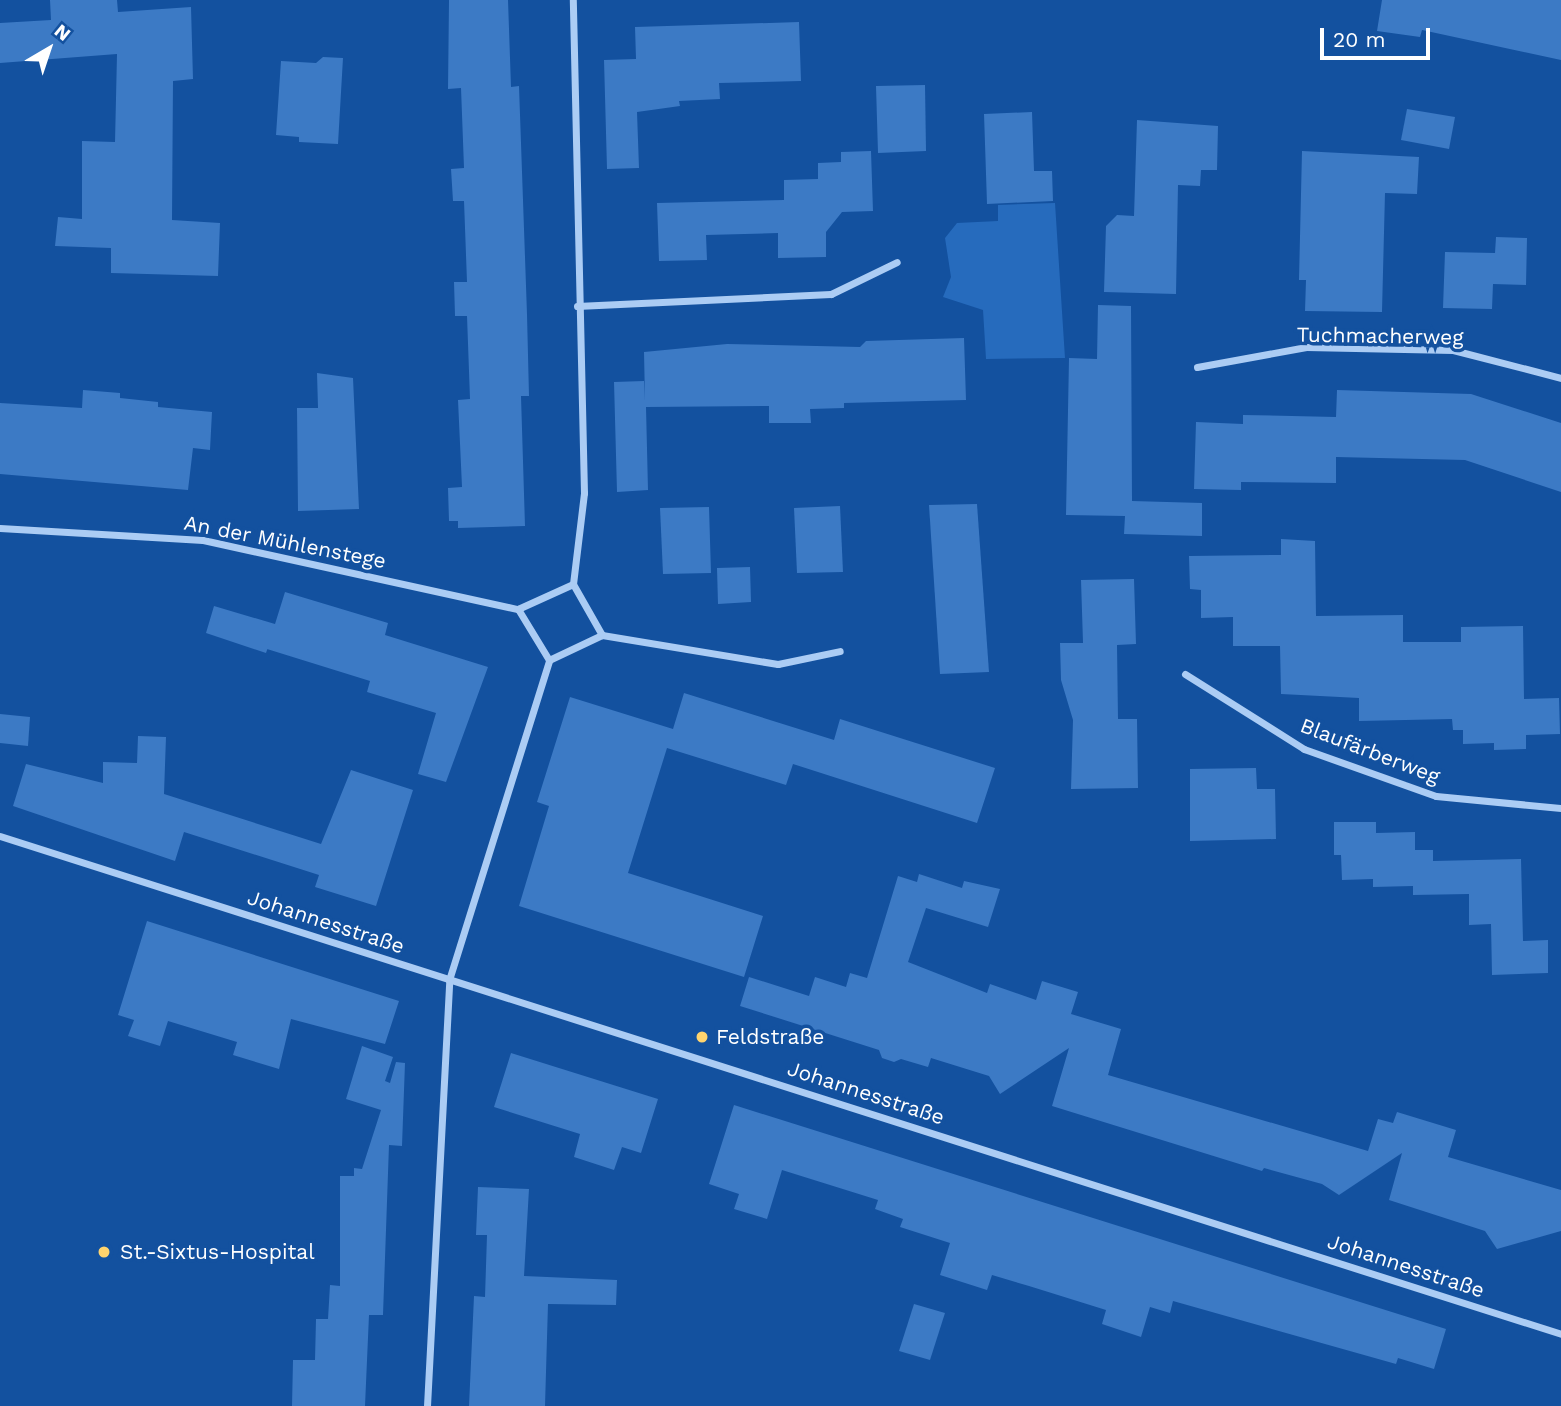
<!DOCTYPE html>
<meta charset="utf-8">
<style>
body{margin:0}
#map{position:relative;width:1561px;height:1406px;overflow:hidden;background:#13519f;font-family:"Work Sans",sans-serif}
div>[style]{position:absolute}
.green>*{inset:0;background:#266bbd}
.building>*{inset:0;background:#3c7ac5}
.minor>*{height:7px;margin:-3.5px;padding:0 3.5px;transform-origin:3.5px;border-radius:3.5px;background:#abccf4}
.dots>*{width:19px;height:19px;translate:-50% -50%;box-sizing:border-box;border:4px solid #13519f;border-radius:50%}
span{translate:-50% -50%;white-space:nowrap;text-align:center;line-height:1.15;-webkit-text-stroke:7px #13519f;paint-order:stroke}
.street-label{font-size:21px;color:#fff}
.poi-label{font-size:21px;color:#fff}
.left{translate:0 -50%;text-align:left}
.north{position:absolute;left:14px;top:14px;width:70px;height:70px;-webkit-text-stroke:5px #13519f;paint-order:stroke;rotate:39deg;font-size:19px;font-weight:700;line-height:28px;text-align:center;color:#fff}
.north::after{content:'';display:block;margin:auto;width:24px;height:32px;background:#fff;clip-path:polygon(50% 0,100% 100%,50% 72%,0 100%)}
.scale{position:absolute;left:1320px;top:28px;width:110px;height:32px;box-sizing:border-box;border:4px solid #fff;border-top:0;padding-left:9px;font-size:21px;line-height:24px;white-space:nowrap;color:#fff;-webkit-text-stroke:5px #13519f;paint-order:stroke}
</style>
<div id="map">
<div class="green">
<i style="clip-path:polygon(1055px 203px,1065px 358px,986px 359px,983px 310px,943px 297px,951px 277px,945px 238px,957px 223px,998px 221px,998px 205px)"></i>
</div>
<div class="building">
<i style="clip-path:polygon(50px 0,117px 0,118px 12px,191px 7px,193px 79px,173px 81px,172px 220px,220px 223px,218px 276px,111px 273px,111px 248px,55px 246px,58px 217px,82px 219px,82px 141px,115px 142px,117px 54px,0 63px,0 23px,51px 20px)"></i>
<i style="clip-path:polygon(449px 0,508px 0,511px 87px,519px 86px,527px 314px,529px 396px,521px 396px,525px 526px,458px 528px,458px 521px,449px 521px,448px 488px,462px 487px,458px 400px,470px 399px,467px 316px,455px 316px,454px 282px,467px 282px,464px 201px,453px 201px,451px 169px,464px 168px,461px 88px,448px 89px)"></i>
<i style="clip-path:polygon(1382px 0,1561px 0,1561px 60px,1422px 30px,1420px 37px,1377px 31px)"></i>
<i style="clip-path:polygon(799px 22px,801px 81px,719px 83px,720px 99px,679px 101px,680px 106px,637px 112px,639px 168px,607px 169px,604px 60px,636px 59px,635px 27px)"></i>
<i style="clip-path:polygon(323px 57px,343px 58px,338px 144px,299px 142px,299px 137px,276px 135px,281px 61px,316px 63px)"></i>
<i style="clip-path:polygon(925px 85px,926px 151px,878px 153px,876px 86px)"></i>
<i style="clip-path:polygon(1407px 109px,1455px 117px,1449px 149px,1401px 140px)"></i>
<i style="clip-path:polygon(1032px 112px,1034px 171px,1052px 171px,1053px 201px,987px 204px,984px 114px)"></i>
<i style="clip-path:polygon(1137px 120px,1218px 126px,1217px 170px,1201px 170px,1200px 186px,1178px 185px,1176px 294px,1104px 292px,1106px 226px,1117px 215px,1134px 216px)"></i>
<i style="clip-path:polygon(871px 151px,873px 211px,842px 212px,826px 232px,826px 257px,778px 258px,778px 233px,706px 235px,707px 260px,659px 261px,657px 203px,784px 200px,784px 180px,818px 179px,818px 163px,841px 162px,841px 152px)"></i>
<i style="clip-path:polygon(1302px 151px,1419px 157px,1417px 194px,1385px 193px,1382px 312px,1305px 311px,1306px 280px,1299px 280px)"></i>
<i style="clip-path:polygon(1496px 237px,1527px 238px,1526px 285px,1493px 284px,1492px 309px,1443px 308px,1445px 252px,1495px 253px)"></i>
<i style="clip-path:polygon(1098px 305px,1131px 306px,1132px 501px,1202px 503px,1202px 536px,1124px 534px,1125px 516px,1066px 515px,1069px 358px,1097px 359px)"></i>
<i style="clip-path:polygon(964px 338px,966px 400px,844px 403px,844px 408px,810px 409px,811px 423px,769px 423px,769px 406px,646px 407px,648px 490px,617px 492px,614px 382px,644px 381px,645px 401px,644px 352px,727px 344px,860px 347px,866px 341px)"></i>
<i style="clip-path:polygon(317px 373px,353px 378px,359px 509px,298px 511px,297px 408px,318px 408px)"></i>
<i style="clip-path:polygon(83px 390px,120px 393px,120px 398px,158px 402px,158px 407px,212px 412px,210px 450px,193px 448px,188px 490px,0 474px,0 403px,82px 408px)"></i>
<i style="clip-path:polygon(1337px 390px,1471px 394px,1561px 423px,1561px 492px,1465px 460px,1336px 457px,1336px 483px,1241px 482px,1241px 490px,1194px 489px,1196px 422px,1243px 424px,1243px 415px,1336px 417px)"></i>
<i style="clip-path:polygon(977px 504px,989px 672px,940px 674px,929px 505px)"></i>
<i style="clip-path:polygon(840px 506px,843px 572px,797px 573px,794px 508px)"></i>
<i style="clip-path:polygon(709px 507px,711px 573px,663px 574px,660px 508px)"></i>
<i style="clip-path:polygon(1281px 539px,1315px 541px,1316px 616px,1403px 615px,1403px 642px,1461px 642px,1461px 627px,1523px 626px,1524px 699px,1559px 698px,1560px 734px,1526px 735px,1526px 749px,1494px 750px,1494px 743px,1463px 744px,1463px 730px,1453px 730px,1452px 719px,1359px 721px,1359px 698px,1281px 694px,1280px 646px,1233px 646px,1233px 617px,1201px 618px,1201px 590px,1190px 589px,1189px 556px,1281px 555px)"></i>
<i style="clip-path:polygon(750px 567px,751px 602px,718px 604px,717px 568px)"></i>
<i style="clip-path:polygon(1134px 579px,1136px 644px,1117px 645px,1118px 719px,1137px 719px,1138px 788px,1071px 789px,1073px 720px,1061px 680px,1060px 643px,1083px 643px,1081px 580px)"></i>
<i style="clip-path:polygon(285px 592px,388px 623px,385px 635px,488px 667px,446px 782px,418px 774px,436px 713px,367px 692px,370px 681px,267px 649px,269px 644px,266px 653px,206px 633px,214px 606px,275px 624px)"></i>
<i style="clip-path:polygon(684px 693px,834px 740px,840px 719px,995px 768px,977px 823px,793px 764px,786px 785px,667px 748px,628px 873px,763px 916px,744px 977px,519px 906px,549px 806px,537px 802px,570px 697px,673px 729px)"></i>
<i style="clip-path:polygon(0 714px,30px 717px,28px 746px,0 743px)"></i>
<i style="clip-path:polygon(138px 736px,166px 737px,164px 794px,321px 844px,351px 770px,413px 790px,376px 906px,315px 887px,319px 875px,184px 832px,175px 861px,13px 806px,26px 764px,103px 783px,103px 762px,137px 763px)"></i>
<i style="clip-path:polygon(1256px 768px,1257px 789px,1275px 789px,1276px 839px,1190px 841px,1190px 769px)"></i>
<i style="clip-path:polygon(1334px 822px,1376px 822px,1376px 833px,1415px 832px,1415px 850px,1433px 850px,1433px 861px,1521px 859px,1523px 941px,1548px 940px,1548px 973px,1492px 975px,1491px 924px,1469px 925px,1469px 894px,1413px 895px,1413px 886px,1373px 887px,1373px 879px,1342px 880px,1341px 855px,1334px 855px)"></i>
<i style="clip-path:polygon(919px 874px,962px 888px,964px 881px,1000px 889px,988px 927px,926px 908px,908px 962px,987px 993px,990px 984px,1036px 1000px,1042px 981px,1078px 992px,1071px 1014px,1121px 1029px,1108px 1075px,1368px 1151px,1378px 1119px,1393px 1123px,1397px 1112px,1456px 1130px,1448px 1157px,1561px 1190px,1561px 1231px,1497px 1249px,1485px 1231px,1389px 1200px,1402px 1153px,1339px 1195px,1322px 1184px,1264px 1168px,1262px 1171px,1052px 1106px,1069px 1048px,1000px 1094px,989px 1076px,931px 1058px,928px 1067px,901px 1059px,894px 1062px,882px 1058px,879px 1050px,740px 1006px,749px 977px,809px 996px,815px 977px,846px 987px,850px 973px,867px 978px,898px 876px,917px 882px)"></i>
<i style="clip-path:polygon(147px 921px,399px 1001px,385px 1044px,291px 1019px,279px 1069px,233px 1055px,237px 1042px,168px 1021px,160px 1046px,128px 1036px,134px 1020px,118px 1015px)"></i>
<i style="clip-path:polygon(362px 1046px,393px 1057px,385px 1081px,390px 1083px,396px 1062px,405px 1063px,402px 1146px,389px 1145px,383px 1315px,369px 1315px,365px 1406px,292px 1406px,293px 1360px,315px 1360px,316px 1319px,328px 1319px,330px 1285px,340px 1286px,340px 1176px,354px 1176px,354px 1168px,362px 1169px,381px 1110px,346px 1099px)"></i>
<i style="clip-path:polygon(511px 1053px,658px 1099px,641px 1153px,622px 1147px,614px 1170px,574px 1157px,580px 1134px,494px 1107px)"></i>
<i style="clip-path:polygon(734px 1105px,1446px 1329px,1434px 1369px,1398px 1358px,1396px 1364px,1173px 1301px,1170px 1313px,1150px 1307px,1141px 1337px,1102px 1324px,1106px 1310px,1029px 1286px,992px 1275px,987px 1290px,940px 1275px,950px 1243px,900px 1227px,903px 1219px,875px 1209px,878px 1200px,782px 1170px,767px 1219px,734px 1209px,739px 1194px,709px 1184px)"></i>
<i style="clip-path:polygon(478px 1187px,529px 1189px,524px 1276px,617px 1280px,616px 1305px,548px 1304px,545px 1406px,469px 1406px,474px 1296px,485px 1297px,487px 1235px,476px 1235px)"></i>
<i style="clip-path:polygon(914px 1304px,945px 1313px,930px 1360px,899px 1351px)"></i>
</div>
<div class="minor">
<i style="left:577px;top:306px;width:254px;rotate:-2.7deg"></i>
<i style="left:831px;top:294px;width:73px;rotate:-25.9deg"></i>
<i style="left:1197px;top:367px;width:111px;rotate:-10.4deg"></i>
<i style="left:1306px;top:347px;width:147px;rotate:1.2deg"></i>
<i style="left:1453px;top:350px;width:112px;rotate:14.5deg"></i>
<i style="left:0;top:528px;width:203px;rotate:3.4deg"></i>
<i style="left:203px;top:540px;width:322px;rotate:12.4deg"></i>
<i style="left:573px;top:584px;width:92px;rotate:-83.1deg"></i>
<i style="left:584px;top:493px;width:493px;rotate:-91.3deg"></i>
<i style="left:602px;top:635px;width:178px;rotate:9.4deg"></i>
<i style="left:778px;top:664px;width:63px;rotate:-11.8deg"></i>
<i style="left:1185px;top:674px;width:141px;rotate:32.2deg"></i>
<i style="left:1304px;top:749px;width:140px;rotate:19.6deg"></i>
<i style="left:1436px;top:796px;width:126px;rotate:5.5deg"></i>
<i style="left:0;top:836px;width:1639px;rotate:17.69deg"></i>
<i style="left:427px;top:1406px;width:427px;rotate:-87deg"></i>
<i style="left:449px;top:980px;width:335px;rotate:-72.6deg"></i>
<i style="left:549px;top:660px;width:59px;rotate:-25.3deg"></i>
<i style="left:602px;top:635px;width:59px;rotate:-119.6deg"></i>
<i style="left:573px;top:584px;width:60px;rotate:155.6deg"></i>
<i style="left:518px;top:609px;width:60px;rotate:58.7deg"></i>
</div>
<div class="dots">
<i style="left:702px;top:1037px;background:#ffd46e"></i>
<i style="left:104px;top:1252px;background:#ffd46e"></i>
</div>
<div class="street-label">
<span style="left:1380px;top:336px;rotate:1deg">Tuchmacherweg</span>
<span style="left:285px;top:542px;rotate:11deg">An der Mühlenstege</span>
<span style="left:1370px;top:751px;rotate:21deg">Blaufärberweg</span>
<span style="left:326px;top:922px;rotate:18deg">Johannesstraße</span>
<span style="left:866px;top:1093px;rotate:18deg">Johannesstraße</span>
<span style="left:1406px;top:1266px;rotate:18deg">Johannesstraße</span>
</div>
<div class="poi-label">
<span class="left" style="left:716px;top:1037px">Feldstraße</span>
<span class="left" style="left:120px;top:1252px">St.-Sixtus-Hospital</span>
</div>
<div class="north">N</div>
<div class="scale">20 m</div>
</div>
